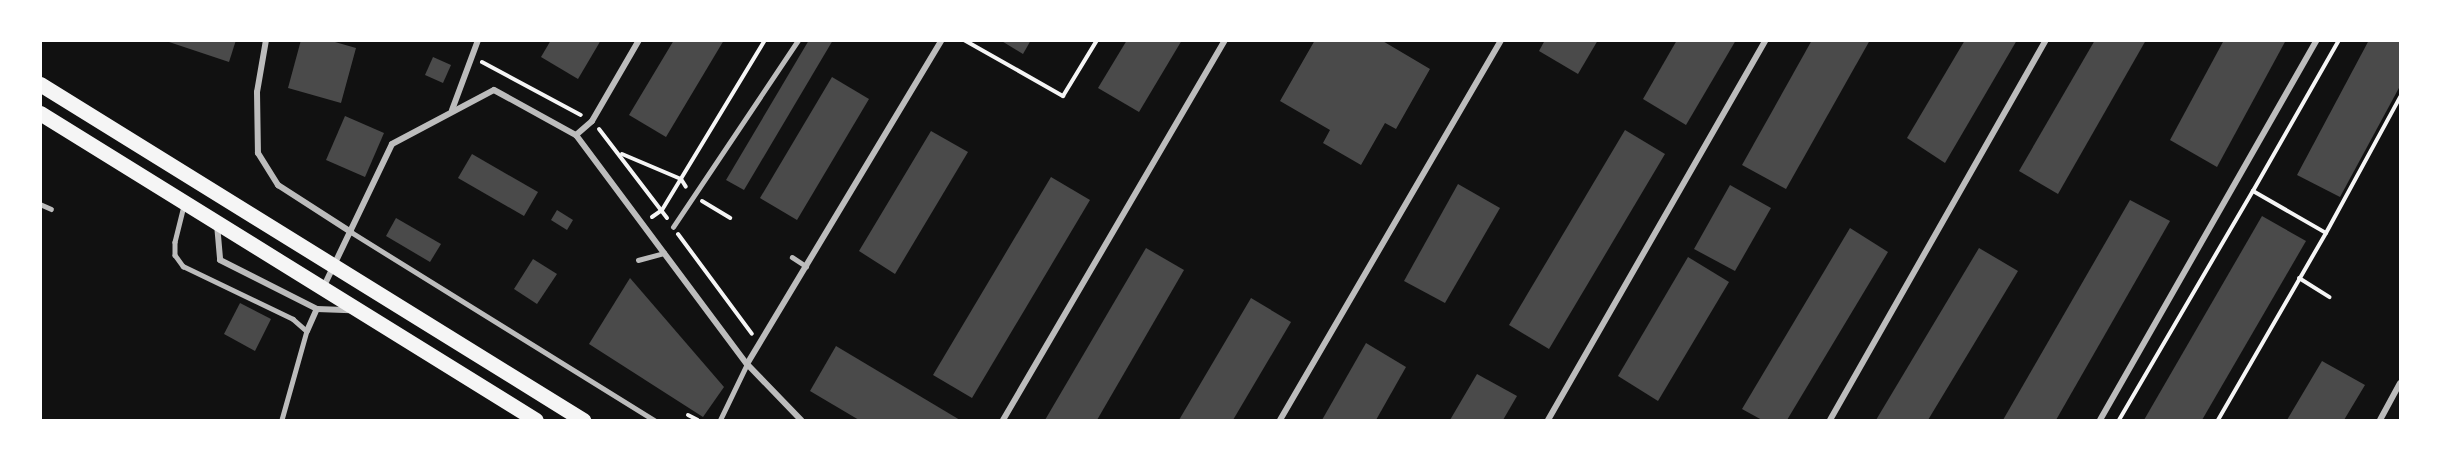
<!DOCTYPE html>
<style>
body{margin:0}
#map{position:relative;width:2441px;height:461px;overflow:hidden;background:#111;font-family:Roboto,sans-serif}
div>[style]{position:absolute}
.building>*{inset:0;background:#4a4a4a}
.path>*{height:4px;margin:-2px;padding:0 2px;transform-origin:2px;border-radius:2px;background:#f5f5f5}
.service>*{height:4.5px;margin:-2.25px;padding:0 2.25px;transform-origin:2.25px;border-radius:2.25px;background:#bcbcbc}
.minor>*{height:6px;margin:-3px;padding:0 3px;transform-origin:3px;border-radius:3px;background:#bcbcbc}
.primary>*{height:15px;margin:-7.5px;padding:0 7.5px;transform-origin:7.5px;border-radius:7.5px;background:#f5f5f5}
span{translate:-50% -50%;white-space:nowrap;text-align:center;line-height:1.15;-webkit-text-stroke:6px #fff;paint-order:stroke}
.frame{position:absolute;inset:0;border:42px solid #fff;pointer-events:none}
</style>
<div id="map">
<div class="building">
<i style="clip-path:polygon(163px 40px,236px 40px,229px 62px)"></i>
<i style="clip-path:polygon(301px 40px,328px 40px,356px 48px,341px 103px,288px 88px)"></i>
<i style="clip-path:polygon(551px 40px,601px 40px,578px 79px,541px 57px)"></i>
<i style="clip-path:polygon(674px 40px,724px 40px,666px 137px,629px 115px)"></i>
<i style="clip-path:polygon(809px 40px,833px 40px,744px 190px,726px 180px)"></i>
<i style="clip-path:polygon(1000px 40px,1031px 40px,1023px 54px)"></i>
<i style="clip-path:polygon(1127px 40px,1182px 40px,1139px 112px,1098px 88px)"></i>
<i style="clip-path:polygon(1315px 40px,1381px 40px,1430px 69px,1396px 129px,1385px 123px,1361px 165px,1323px 143px,1330px 130px,1280px 101px)"></i>
<i style="clip-path:polygon(1545px 40px,1598px 40px,1578px 74px,1539px 51px)"></i>
<i style="clip-path:polygon(1677px 40px,1736px 40px,1686px 125px,1643px 99px)"></i>
<i style="clip-path:polygon(1812px 40px,1870px 40px,1786px 189px,1742px 165px)"></i>
<i style="clip-path:polygon(1965px 40px,2017px 40px,1945px 163px,1907px 138px)"></i>
<i style="clip-path:polygon(2095px 40px,2146px 40px,2058px 194px,2019px 171px)"></i>
<i style="clip-path:polygon(2286px 40px,2217px 167px,2170px 140px,2224px 40px)"></i>
<i style="clip-path:polygon(2369px 40px,2400px 40px,2400px 86px,2340px 197px,2297px 175px)"></i>
<i style="clip-path:polygon(433px 57px,451px 65px,443px 83px,425px 75px)"></i>
<i style="clip-path:polygon(832px 77px,869px 99px,797px 220px,760px 198px)"></i>
<i style="clip-path:polygon(345px 116px,384px 133px,365px 177px,326px 160px)"></i>
<i style="clip-path:polygon(1625px 130px,1665px 154px,1549px 349px,1509px 325px)"></i>
<i style="clip-path:polygon(931px 131px,968px 152px,895px 274px,859px 251px)"></i>
<i style="clip-path:polygon(472px 154px,538px 192px,524px 216px,458px 178px)"></i>
<i style="clip-path:polygon(1051px 177px,1090px 200px,972px 398px,933px 375px)"></i>
<i style="clip-path:polygon(1458px 184px,1500px 208px,1445px 303px,1404px 281px)"></i>
<i style="clip-path:polygon(1730px 185px,1771px 208px,1735px 271px,1694px 249px)"></i>
<i style="clip-path:polygon(2130px 200px,2170px 221px,2056px 420px,2003px 420px)"></i>
<i style="clip-path:polygon(557px 210px,573px 220px,567px 230px,551px 220px)"></i>
<i style="clip-path:polygon(2262px 216px,2306px 241px,2202px 420px,2144px 420px)"></i>
<i style="clip-path:polygon(396px 218px,441px 244px,430px 262px,386px 236px)"></i>
<i style="clip-path:polygon(1850px 228px,1888px 252px,1787px 420px,1762px 420px,1742px 409px)"></i>
<i style="clip-path:polygon(1146px 248px,1184px 270px,1097px 420px,1045px 420px)"></i>
<i style="clip-path:polygon(1979px 248px,2018px 271px,1928px 420px,1876px 420px)"></i>
<i style="clip-path:polygon(1688px 257px,1729px 282px,1658px 401px,1618px 376px)"></i>
<i style="clip-path:polygon(533px 259px,557px 274px,537px 304px,514px 289px)"></i>
<i style="clip-path:polygon(630px 278px,724px 387px,703px 417px,589px 344px)"></i>
<i style="clip-path:polygon(1251px 298px,1291px 322px,1233px 420px,1179px 420px)"></i>
<i style="clip-path:polygon(240px 303px,271px 319px,255px 351px,224px 334px)"></i>
<i style="clip-path:polygon(1366px 343px,1406px 367px,1376px 420px,1322px 420px)"></i>
<i style="clip-path:polygon(836px 346px,960px 420px,859px 420px,810px 391px)"></i>
<i style="clip-path:polygon(2322px 361px,2365px 385px,2344px 420px,2287px 420px)"></i>
<i style="clip-path:polygon(1477px 374px,1517px 396px,1503px 420px,1450px 420px)"></i>
</div>
<div class="path">
<i style="left:964px;top:40px;width:114px;rotate:29.5deg"></i>
<i style="left:1063px;top:96px;width:66px;rotate:-58.7deg"></i>
<i style="left:2339px;top:40px;width:174px;rotate:119.7deg"></i>
<i style="left:2253px;top:191px;width:84px;rotate:29.9deg"></i>
<i style="left:2326px;top:233px;width:155px;rotate:-61.4deg"></i>
<i style="left:482px;top:62px;width:112px;rotate:28.2deg"></i>
<i style="left:599px;top:129px;width:112px;rotate:52.6deg"></i>
<i style="left:622px;top:154px;width:64px;rotate:23deg"></i>
<i style="left:681px;top:179px;width:9px;rotate:58deg"></i>
<i style="left:702px;top:201px;width:33px;rotate:31deg"></i>
<i style="left:652px;top:217px;width:12px;rotate:-35deg"></i>
<i style="left:662px;top:210px;width:199px;rotate:-58.8deg"></i>
<i style="left:678px;top:234px;width:124px;rotate:53.5deg"></i>
<i style="left:2299px;top:278px;width:36px;rotate:32deg"></i>
<i style="left:688px;top:415px;width:11px;rotate:27deg"></i>
<i style="left:2119px;top:420px;width:265px;rotate:-59.7deg"></i>
<i style="left:2218px;top:420px;width:216px;rotate:-60deg"></i>
</div>
<div class="service">
<i style="left:40px;top:204px;width:12px;rotate:24deg"></i>
<i style="left:184px;top:206px;width:37px;rotate:104deg"></i>
<i style="left:175px;top:242px;width:13px;rotate:90deg"></i>
<i style="left:175px;top:255px;width:14px;rotate:54deg"></i>
<i style="left:183px;top:266px;width:122px;rotate:25.7deg"></i>
<i style="left:293px;top:319px;width:18px;rotate:41deg"></i>
<i style="left:307px;top:331px;width:92px;rotate:105.7deg"></i>
<i style="left:673px;top:227px;width:225px;rotate:-56.2deg"></i>
<i style="left:351px;top:232px;width:357px;rotate:31.8deg"></i>
<i style="left:792px;top:257px;width:17px;rotate:33deg"></i>
<i style="left:638px;top:260px;width:27px;rotate:-15deg"></i>
<i style="left:720px;top:420px;width:62px;rotate:-64.3deg"></i>
</div>
<div class="minor">
<i style="left:266px;top:40px;width:53px;rotate:99.8deg"></i>
<i style="left:257px;top:92px;width:61px;rotate:89.1deg"></i>
<i style="left:258px;top:153px;width:38px;rotate:58deg"></i>
<i style="left:278px;top:185px;width:87px;rotate:32.8deg"></i>
<i style="left:452px;top:110px;width:75px;rotate:-69.6deg"></i>
<i style="left:576px;top:135px;width:21px;rotate:-41deg"></i>
<i style="left:592px;top:121px;width:94px;rotate:-59.9deg"></i>
<i style="left:217px;top:224px;width:36px;rotate:85deg"></i>
<i style="left:220px;top:260px;width:109px;rotate:26.8deg"></i>
<i style="left:317px;top:309px;width:34px;rotate:2deg"></i>
<i style="left:324px;top:286px;width:157px;rotate:-64.4deg"></i>
<i style="left:392px;top:144px;width:115px;rotate:-27.9deg"></i>
<i style="left:494px;top:90px;width:94px;rotate:28.8deg"></i>
<i style="left:576px;top:135px;width:286px;rotate:53.3deg"></i>
<i style="left:747px;top:364px;width:78px;rotate:46deg"></i>
<i style="left:307px;top:331px;width:24px;rotate:-66deg"></i>
<i style="left:747px;top:364px;width:378px;rotate:-59deg"></i>
<i style="left:1003px;top:420px;width:440px;rotate:-59.7deg"></i>
<i style="left:1280px;top:420px;width:440px;rotate:-59.8deg"></i>
<i style="left:1548px;top:420px;width:438px;rotate:-60.2deg"></i>
<i style="left:1830px;top:420px;width:437px;rotate:-60.4deg"></i>
<i style="left:2100px;top:420px;width:438px;rotate:-60.3deg"></i>
<i style="left:2380px;top:420px;width:42px;rotate:-61.6deg"></i>
</div>
<div class="primary">
<i style="left:40px;top:84px;width:639px;rotate:31.75deg"></i>
<i style="left:40px;top:113px;width:583px;rotate:31.76deg"></i>
</div>
<div class="frame"></div>
</div>
